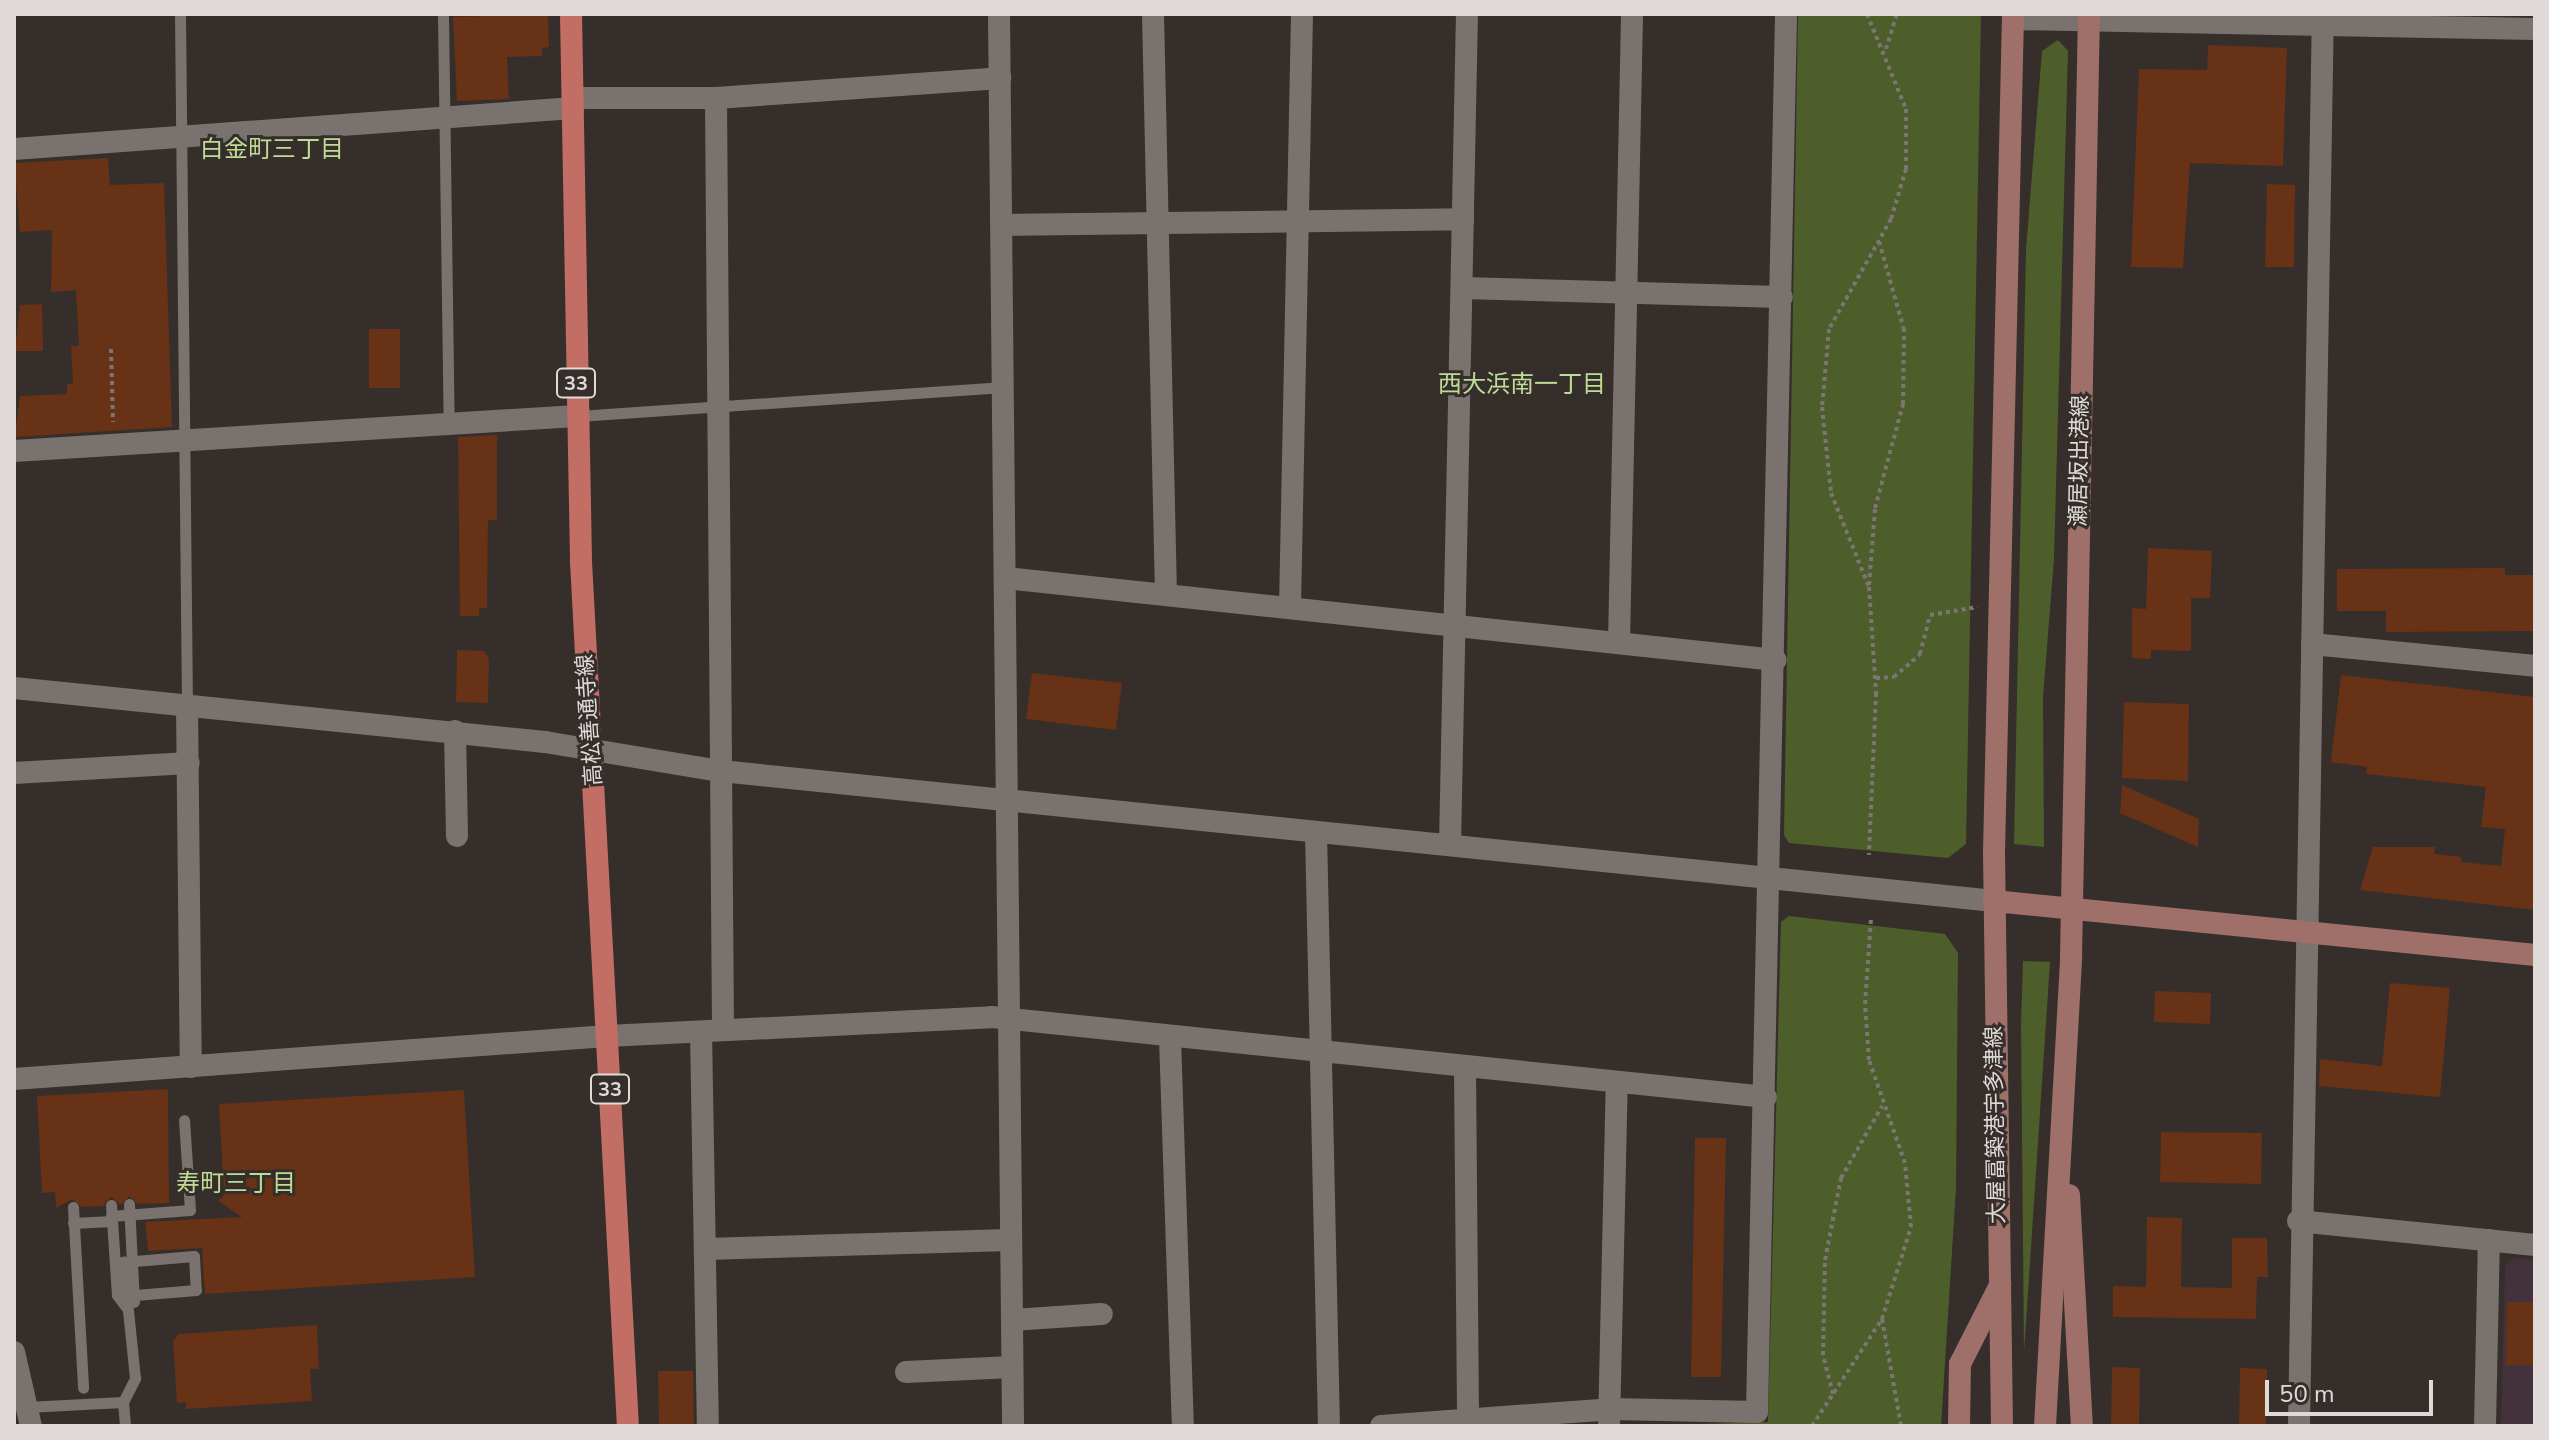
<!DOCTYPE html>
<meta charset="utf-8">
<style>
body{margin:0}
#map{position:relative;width:2549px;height:1440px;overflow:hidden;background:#362e2b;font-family:"Nunito Sans","Noto Sans JP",sans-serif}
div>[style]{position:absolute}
.industrial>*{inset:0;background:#43323b}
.green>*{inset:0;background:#4d5e2a}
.building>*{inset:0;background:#673215}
.path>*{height:4px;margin-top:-2px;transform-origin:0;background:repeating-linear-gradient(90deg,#7c7573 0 4px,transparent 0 8px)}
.service>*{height:11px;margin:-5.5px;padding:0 5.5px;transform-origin:5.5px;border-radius:5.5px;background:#7a726e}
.minor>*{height:22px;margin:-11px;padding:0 11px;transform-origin:11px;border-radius:11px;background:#7a726e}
.tertiary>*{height:22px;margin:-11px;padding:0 11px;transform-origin:11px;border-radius:11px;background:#7a726e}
.secondary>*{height:22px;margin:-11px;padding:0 11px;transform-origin:11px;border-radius:11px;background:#9e7069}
.primary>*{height:22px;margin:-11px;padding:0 11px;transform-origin:11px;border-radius:11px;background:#c26e64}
span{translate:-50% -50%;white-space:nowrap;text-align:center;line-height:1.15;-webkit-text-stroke:6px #362e2b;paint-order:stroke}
.shield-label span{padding:2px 6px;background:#362e2b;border:2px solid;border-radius:6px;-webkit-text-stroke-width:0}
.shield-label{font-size:20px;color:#dfdad8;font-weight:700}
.street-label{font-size:22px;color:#dfdad8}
.neighbourhood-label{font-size:24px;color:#bedc95}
.frame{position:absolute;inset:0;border:16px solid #dfdad8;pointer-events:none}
.scale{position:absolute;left:2265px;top:1380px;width:168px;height:36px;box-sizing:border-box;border:4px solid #dfdad8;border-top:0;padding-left:10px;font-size:24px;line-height:28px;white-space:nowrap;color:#dfdad8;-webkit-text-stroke:6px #362e2b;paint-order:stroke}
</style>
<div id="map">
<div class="industrial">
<i style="clip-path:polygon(2514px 1258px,2535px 1260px,2535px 1426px,2501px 1426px,2505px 1266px)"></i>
</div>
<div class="green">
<i style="clip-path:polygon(1798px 14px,1981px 14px,1966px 844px,1948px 858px,1789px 843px,1784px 835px)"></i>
<i style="clip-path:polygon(2058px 40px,2068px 51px,2054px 559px,2043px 697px,2044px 847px,2014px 844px,2026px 249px,2042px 51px)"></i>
<i style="clip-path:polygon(1789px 916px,1945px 934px,1958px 953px,1956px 1188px,1941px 1426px,1629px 1426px,1768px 1422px,1781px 922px)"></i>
<i style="clip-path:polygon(2023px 961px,2050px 962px,2024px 1352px,2021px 1025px)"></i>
</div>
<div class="building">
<i style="clip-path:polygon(548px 14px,549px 47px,542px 48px,542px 56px,507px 57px,509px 99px,457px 101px,453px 17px)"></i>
<i style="clip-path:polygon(2208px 45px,2287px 48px,2283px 166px,2190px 163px,2183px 268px,2131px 267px,2139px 69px,2207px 70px)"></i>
<i style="clip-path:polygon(108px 158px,110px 185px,164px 183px,172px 427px,15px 437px,20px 396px,67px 394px,67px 384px,73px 384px,71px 346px,79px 346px,76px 290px,51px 292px,52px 230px,20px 232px,14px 163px)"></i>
<i style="clip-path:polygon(2267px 184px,2295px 185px,2294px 267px,2265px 267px)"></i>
<i style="clip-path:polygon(42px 304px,43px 351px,15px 351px,20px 305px)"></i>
<i style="clip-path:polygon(369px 329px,400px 329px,400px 388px,369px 388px)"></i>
<i style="clip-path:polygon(497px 435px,497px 520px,488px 520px,487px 608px,479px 608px,479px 616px,460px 616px,458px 437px)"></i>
<i style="clip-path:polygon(2148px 548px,2212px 551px,2210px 598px,2191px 598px,2191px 651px,2151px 650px,2151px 659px,2132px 658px,2132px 608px,2146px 609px)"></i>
<i style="clip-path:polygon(2505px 568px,2505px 575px,2535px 575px,2535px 631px,2386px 632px,2386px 611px,2337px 611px,2337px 569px)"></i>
<i style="clip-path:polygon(457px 650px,484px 651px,489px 659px,488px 703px,456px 702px)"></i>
<i style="clip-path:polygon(1032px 673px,1122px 683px,1116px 730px,1026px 719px)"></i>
<i style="clip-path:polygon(2341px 675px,2535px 697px,2535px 910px,2360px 890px,2373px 847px,2435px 847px,2434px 854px,2461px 857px,2461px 862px,2501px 866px,2505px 829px,2481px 827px,2486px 787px,2366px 774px,2367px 767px,2331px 762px)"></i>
<i style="clip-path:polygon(2124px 702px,2189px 704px,2188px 781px,2122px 778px)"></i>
<i style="clip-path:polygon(2122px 785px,2199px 819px,2198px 847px,2120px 813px)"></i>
<i style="clip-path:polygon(2390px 983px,2450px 988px,2440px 1097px,2319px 1086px,2320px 1059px,2382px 1066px)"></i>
<i style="clip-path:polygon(2155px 991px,2211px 993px,2210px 1024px,2154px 1022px)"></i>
<i style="clip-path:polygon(168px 1089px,169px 1203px,138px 1204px,129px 1196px,121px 1205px,111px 1197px,103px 1206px,82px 1207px,72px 1199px,56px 1208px,55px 1192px,42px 1193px,37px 1096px)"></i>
<i style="clip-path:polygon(464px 1090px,475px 1277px,205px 1294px,202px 1248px,148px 1251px,145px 1222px,242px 1217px,218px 1201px,224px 1195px,219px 1104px)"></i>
<i style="clip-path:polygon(2161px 1132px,2262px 1133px,2261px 1184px,2160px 1182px)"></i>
<i style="clip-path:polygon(1695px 1138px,1726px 1138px,1721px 1377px,1691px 1377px)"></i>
<i style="clip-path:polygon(2147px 1217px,2182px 1218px,2181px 1287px,2232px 1288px,2232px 1238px,2267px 1238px,2268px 1277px,2257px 1277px,2256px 1319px,2113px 1317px,2113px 1286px,2146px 1287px)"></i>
<i style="clip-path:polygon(2507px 1302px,2535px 1302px,2535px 1365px,2506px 1365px)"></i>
<i style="clip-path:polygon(317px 1325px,319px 1369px,310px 1369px,312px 1401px,186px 1409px,186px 1402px,177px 1403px,173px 1341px,179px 1334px)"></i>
<i style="clip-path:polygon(2112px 1367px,2140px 1368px,2139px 1426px,2111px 1426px)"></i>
<i style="clip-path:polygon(2240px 1368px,2267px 1369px,2266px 1426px,2239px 1426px)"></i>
<i style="clip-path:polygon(658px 1371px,693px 1371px,694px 1426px,659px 1426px)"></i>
</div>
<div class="path">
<i style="left:1867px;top:14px;width:103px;rotate:67.7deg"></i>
<i style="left:1906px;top:109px;width:60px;rotate:90deg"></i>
<i style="left:1906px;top:169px;width:52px;rotate:106.7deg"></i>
<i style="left:1891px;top:219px;width:126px;rotate:119.4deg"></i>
<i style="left:1829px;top:329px;width:78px;rotate:95.1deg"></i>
<i style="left:1822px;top:407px;width:86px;rotate:84deg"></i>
<i style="left:1831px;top:493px;width:101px;rotate:68deg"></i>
<i style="left:1869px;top:587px;width:106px;rotate:86.2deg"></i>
<i style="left:1876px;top:693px;width:162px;rotate:92.5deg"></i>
<i style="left:1886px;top:49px;width:37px;rotate:-73deg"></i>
<i style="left:111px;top:349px;width:73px;rotate:88.4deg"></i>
<i style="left:1869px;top:585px;width:77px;rotate:-85.5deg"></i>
<i style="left:1875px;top:508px;width:108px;rotate:-74.9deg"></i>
<i style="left:1903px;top:404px;width:74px;rotate:-89.2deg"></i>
<i style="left:1904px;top:330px;width:92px;rotate:-105.7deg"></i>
<i style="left:1876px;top:678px;width:18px;rotate:-3deg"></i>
<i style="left:1894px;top:677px;width:35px;rotate:-41deg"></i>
<i style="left:1920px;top:654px;width:40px;rotate:-75.6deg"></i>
<i style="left:1930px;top:615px;width:48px;rotate:-9.7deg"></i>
<i style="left:1882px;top:1319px;width:109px;rotate:79.9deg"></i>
<i style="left:1833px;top:1394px;width:40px;rotate:-104.4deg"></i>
<i style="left:1823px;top:1355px;width:95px;rotate:-88.8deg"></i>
<i style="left:1825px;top:1260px;width:84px;rotate:-79deg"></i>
<i style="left:1841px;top:1178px;width:83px;rotate:-60.3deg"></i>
<i style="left:1812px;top:1426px;width:128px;rotate:-56.8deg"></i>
<i style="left:1882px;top:1319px;width:96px;rotate:-72.5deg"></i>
<i style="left:1911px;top:1227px;width:64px;rotate:-95.4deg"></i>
<i style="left:1905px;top:1163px;width:109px;rotate:-109.3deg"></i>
<i style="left:1869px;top:1060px;width:56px;rotate:-94.1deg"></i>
<i style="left:1865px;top:1004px;width:85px;rotate:-86deg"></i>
</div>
<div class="service">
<i style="left:180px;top:14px;width:691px;rotate:89.42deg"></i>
<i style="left:443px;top:14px;width:408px;rotate:89.2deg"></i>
<i style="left:578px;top:416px;width:427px;rotate:-3.9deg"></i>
<i style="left:129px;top:1204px;width:98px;rotate:87.1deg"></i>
<i style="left:111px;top:1205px;width:90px;rotate:86.2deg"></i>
<i style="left:117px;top:1295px;width:15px;rotate:53deg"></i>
<i style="left:73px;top:1207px;width:181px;rotate:86.8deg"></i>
<i style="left:111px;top:1216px;width:79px;rotate:-4.3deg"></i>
<i style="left:190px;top:1210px;width:90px;rotate:-93.8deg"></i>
<i style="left:73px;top:1223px;width:39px;rotate:-3deg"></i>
<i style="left:123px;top:1402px;width:24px;rotate:85deg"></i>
<i style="left:26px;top:1407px;width:97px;rotate:-3deg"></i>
<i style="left:123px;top:1402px;width:27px;rotate:-63deg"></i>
<i style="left:135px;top:1378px;width:117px;rotate:-95.9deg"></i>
<i style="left:123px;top:1262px;width:71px;rotate:-4.8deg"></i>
<i style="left:194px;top:1256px;width:34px;rotate:87deg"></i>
<i style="left:196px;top:1290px;width:61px;rotate:175.3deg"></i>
</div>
<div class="minor">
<i style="left:999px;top:14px;width:1412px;rotate:89.43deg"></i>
<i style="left:1153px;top:14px;width:580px;rotate:88.72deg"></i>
<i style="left:573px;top:98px;width:143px"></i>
<i style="left:716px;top:98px;width:285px;rotate:-4deg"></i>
<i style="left:716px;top:98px;width:931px;rotate:89.57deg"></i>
<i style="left:14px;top:149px;width:561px;rotate:-4.19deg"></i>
<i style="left:1002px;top:225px;width:461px;rotate:-0.7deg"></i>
<i style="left:1462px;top:288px;width:320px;rotate:1.6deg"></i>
<i style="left:14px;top:451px;width:564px;rotate:-3.56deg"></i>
<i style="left:1006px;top:578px;width:774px;rotate:6.08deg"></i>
<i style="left:1290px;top:607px;width:593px;rotate:-88.84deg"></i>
<i style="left:1619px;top:642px;width:628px;rotate:-88.81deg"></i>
<i style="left:2312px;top:644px;width:224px;rotate:5.6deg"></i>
<i style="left:187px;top:705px;width:362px;rotate:89.4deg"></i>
<i style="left:455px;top:731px;width:105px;rotate:88.9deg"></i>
<i style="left:14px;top:773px;width:175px;rotate:-3.3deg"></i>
<i style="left:1316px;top:832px;width:594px;rotate:88.75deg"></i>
<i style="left:1450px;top:845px;width:831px;rotate:-88.83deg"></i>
<i style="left:701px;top:1032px;width:394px;rotate:89deg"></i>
<i style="left:1170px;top:1038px;width:388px;rotate:88.1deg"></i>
<i style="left:1465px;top:1069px;width:351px;rotate:89.5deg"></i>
<i style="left:14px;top:1079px;width:595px;rotate:-4.15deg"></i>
<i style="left:607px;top:1036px;width:385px;rotate:-2.8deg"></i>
<i style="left:992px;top:1017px;width:778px;rotate:5.9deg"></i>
<i style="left:2298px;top:1221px;width:238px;rotate:5.8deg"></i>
<i style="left:706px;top:1249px;width:304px;rotate:-1.7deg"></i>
<i style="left:1012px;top:1320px;width:90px;rotate:-3.8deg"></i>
<i style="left:14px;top:1352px;width:76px;rotate:77.1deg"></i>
<i style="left:906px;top:1372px;width:106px;rotate:-2.7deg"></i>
<i style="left:1381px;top:1426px;width:230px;rotate:-4.2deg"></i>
<i style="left:1610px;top:1409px;width:147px;rotate:1.2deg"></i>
<i style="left:1757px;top:1412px;width:1398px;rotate:-88.81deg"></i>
<i style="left:1609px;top:1426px;width:342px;rotate:-88.7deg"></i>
<i style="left:2485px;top:1426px;width:186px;rotate:-88.8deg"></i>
</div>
<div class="tertiary">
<i style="left:2013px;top:19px;width:522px;rotate:1.1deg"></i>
<i style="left:14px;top:688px;width:534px;rotate:5.81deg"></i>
<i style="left:545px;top:742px;width:178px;rotate:9.4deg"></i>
<i style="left:721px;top:771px;width:1280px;rotate:5.83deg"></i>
<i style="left:2299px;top:1426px;width:1412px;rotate:-89.03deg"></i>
</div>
<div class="secondary">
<i style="left:1994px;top:901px;width:544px;rotate:5.7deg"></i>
<i style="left:2069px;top:1195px;width:231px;rotate:86.8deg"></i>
<i style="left:1959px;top:1426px;width:62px;rotate:-89.1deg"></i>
<i style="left:1960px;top:1364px;width:89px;rotate:-63.1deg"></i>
<i style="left:2002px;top:1426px;width:574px;rotate:-90.8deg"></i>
<i style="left:1994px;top:852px;width:838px;rotate:-88.7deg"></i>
<i style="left:2045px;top:1426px;width:470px;rotate:-86.8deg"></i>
<i style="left:2071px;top:957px;width:943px;rotate:-88.91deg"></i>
</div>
<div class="primary">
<i style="left:571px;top:14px;width:548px;rotate:88.95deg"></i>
<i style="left:581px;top:562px;width:865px;rotate:86.89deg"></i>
</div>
<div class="shield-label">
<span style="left:576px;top:383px">33</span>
<span style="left:610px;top:1089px">33</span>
</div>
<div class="street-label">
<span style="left:2080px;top:461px;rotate:-89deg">瀬居坂出港線</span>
<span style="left:590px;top:720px;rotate:-94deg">高松善通寺線</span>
<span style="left:1996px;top:1125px;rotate:-91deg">大屋冨築港宇多津線</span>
</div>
<div class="neighbourhood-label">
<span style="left:272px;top:150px">白金町三丁目</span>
<span style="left:1522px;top:385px">西大浜南一丁目</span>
<span style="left:236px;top:1184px">寿町三丁目</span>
</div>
<div class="frame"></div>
<div class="scale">50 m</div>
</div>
